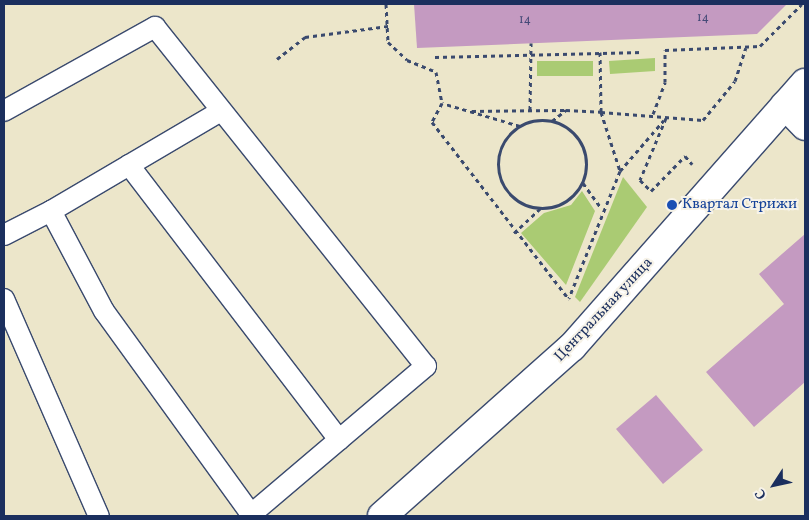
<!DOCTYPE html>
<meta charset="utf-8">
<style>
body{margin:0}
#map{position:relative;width:809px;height:520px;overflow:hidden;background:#ece6ca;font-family:Vollkorn,serif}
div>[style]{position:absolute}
.green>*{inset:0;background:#aacb73}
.building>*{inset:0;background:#c49ac1}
.path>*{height:3px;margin-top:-1.5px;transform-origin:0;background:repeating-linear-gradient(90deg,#3a4a6e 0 4px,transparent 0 8px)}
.path>.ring{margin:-1.5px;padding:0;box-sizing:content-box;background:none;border:3px solid #3a4a6e;border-radius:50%}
.roads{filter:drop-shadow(1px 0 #3a4a6e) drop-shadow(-1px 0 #3a4a6e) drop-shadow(0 1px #3a4a6e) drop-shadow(0 -1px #3a4a6e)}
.lane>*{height:20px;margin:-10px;padding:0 10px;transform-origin:10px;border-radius:10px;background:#fff}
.street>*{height:28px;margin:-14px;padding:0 14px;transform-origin:14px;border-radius:14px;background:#fff}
.dots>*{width:14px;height:14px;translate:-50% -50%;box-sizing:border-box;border:2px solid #f7f3e8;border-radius:50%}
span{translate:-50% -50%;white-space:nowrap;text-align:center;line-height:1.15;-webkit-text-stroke:4px #f7f3e8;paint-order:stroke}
.number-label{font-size:12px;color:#454a77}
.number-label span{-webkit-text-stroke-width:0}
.transit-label{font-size:15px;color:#164399}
.left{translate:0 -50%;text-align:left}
.street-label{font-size:15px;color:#1b2f5e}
.frame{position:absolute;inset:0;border:5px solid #1b2f5e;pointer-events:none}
.north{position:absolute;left:749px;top:460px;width:50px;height:50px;-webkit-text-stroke:4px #f7f3e8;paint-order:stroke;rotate:235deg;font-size:14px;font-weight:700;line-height:20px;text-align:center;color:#1b2f5e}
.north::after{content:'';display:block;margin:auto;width:18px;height:22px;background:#1b2f5e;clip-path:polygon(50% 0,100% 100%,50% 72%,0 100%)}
</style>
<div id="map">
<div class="green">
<i style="clip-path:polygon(655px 58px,655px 71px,610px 74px,609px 61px)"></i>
<i style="clip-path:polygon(537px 61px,593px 61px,593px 76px,537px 76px)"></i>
<i style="clip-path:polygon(623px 177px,647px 207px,580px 302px,575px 297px)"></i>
<i style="clip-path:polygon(582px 191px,595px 211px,566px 285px,521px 233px,544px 213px,571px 205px)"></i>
</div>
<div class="building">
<i style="clip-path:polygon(414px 4px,787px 4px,757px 34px,417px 48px)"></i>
<i style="clip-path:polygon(805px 234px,805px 382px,754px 427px,706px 372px,784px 304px,759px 274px)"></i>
<i style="clip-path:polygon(656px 395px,703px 450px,663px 484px,616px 429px)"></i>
</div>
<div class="path">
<i style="left:386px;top:4px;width:38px;rotate:87deg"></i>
<i style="left:388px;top:42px;width:26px;rotate:43deg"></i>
<i style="left:407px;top:60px;width:31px;rotate:22deg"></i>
<i style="left:436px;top:72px;width:32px;rotate:79deg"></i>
<i style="left:600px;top:52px;width:60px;rotate:89deg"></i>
<i style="left:601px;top:112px;width:102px;rotate:4.5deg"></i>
<i style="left:703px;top:120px;width:50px;rotate:-50.6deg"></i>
<i style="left:735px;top:81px;width:35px;rotate:-72deg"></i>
<i style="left:435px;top:57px;width:208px;rotate:-1.4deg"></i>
<i style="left:277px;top:59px;width:36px;rotate:-38deg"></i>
<i style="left:305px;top:37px;width:84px;rotate:-7.5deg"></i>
<i style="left:530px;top:110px;width:67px;rotate:-89.1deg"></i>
<i style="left:472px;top:111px;width:94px;rotate:-0.6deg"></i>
<i style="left:653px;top:114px;width:34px;rotate:-69deg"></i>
<i style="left:665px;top:82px;width:32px;rotate:-90deg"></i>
<i style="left:665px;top:50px;width:95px;rotate:-2.4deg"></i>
<i style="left:760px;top:46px;width:59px;rotate:-45deg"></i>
<i style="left:666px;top:118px;width:67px;rotate:112.8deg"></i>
<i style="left:640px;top:180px;width:16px;rotate:45deg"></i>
<i style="left:651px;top:191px;width:49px;rotate:-45.8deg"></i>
<i style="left:685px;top:156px;width:11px;rotate:49deg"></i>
<i class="ring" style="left:498px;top:120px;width:85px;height:85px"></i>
<i style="left:552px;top:121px;width:18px;rotate:-38deg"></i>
<i style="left:566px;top:110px;width:35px;rotate:3deg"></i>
<i style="left:601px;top:112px;width:62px;rotate:72.1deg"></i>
<i style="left:620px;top:171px;width:137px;rotate:111.9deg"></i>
<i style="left:520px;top:126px;width:81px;rotate:-163.6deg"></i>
<i style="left:442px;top:103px;width:21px;rotate:118deg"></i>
<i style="left:432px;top:122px;width:224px;rotate:52.3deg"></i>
<i style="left:620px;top:171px;width:67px;rotate:-49.2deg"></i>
<i style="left:583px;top:183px;width:31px;rotate:54deg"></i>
<i style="left:514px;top:233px;width:37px;rotate:-43deg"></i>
</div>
<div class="roads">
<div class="lane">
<i style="left:4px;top:111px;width:173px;rotate:-29.1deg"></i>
<i style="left:155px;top:27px;width:434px;rotate:51.4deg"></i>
<i style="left:426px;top:366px;width:232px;rotate:139.7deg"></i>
<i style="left:221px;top:111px;width:197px;rotate:149.5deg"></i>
<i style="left:51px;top:211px;width:113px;rotate:62.1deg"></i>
<i style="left:104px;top:311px;width:251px;rotate:54.1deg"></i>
<i style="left:129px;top:165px;width:346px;rotate:52.6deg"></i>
<i style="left:4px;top:235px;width:53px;rotate:-27.1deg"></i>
<i style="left:4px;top:299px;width:237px;rotate:66.4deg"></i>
</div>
<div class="street">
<i style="left:785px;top:105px;width:29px;rotate:46deg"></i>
<i style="left:382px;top:516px;width:254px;rotate:-41.7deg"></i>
<i style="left:572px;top:347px;width:352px;rotate:-48.6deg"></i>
</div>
</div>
<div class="dots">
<i style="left:672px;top:205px;background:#1a4fb4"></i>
</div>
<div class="number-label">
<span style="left:703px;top:19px">14</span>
<span style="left:525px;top:21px">14</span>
</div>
<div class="transit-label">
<span class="left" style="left:682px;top:205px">Квартал Стрижи</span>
</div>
<div class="street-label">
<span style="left:604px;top:310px;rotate:-47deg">Центральная улица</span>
</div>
<div class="frame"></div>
<div class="north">С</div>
</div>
